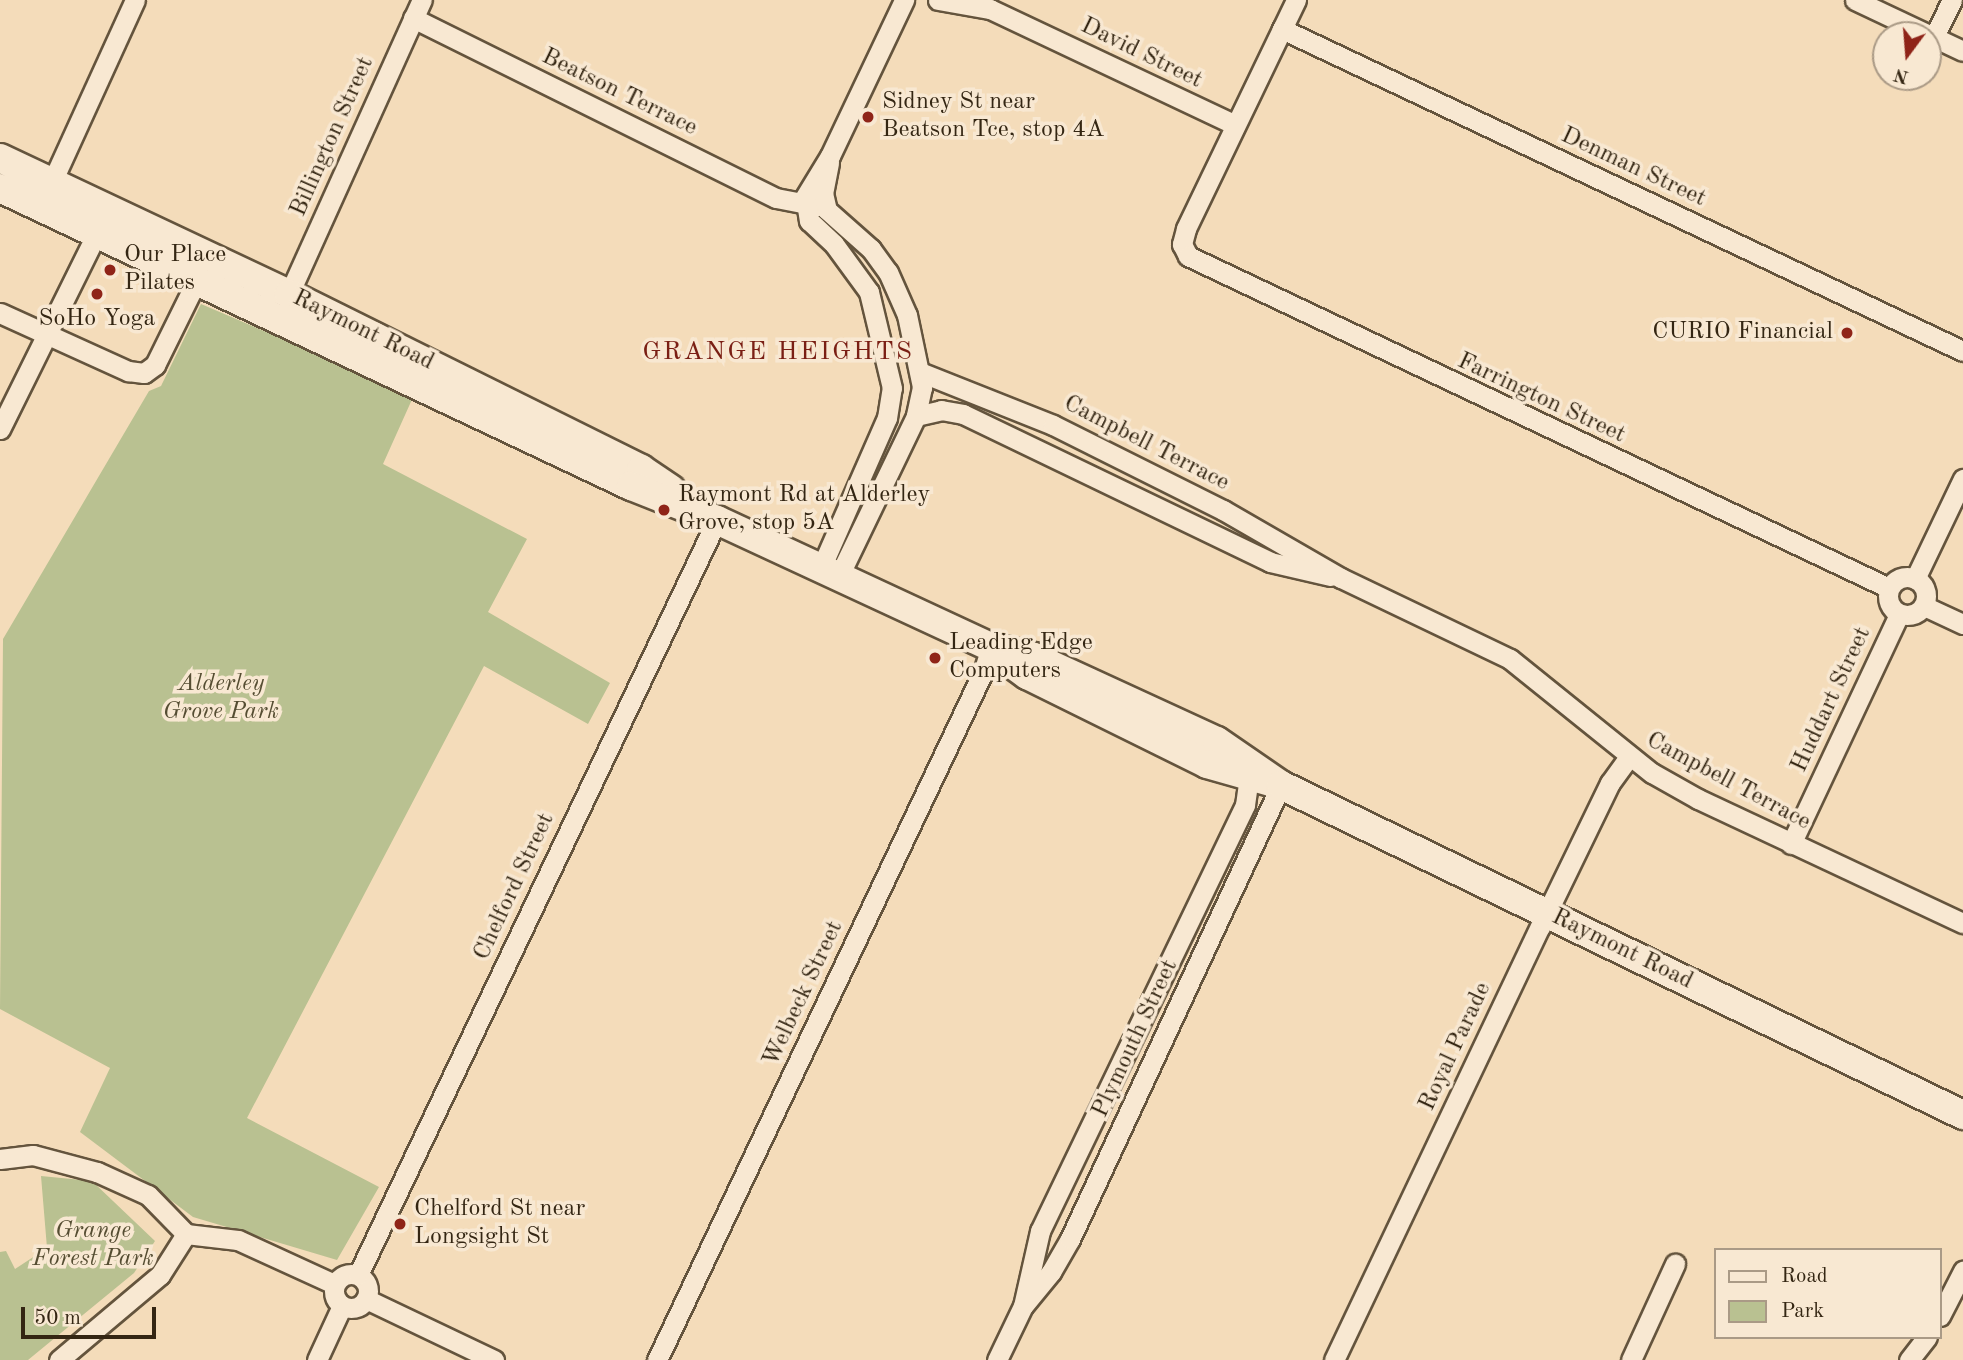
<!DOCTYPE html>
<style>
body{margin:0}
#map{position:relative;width:1963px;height:1360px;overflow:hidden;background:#f4dcba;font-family:"Old Standard TT",serif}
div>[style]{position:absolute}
.green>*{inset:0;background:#b9c191}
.roads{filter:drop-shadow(2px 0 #64543d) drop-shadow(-2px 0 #64543d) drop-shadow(0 2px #64543d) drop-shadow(0 -2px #64543d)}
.minor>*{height:19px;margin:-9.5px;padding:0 9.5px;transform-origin:9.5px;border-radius:9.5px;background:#f8e8d2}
.minor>.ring{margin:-9.5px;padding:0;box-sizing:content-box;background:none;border:19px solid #f8e8d2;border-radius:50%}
.secondary>*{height:28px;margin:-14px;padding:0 14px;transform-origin:14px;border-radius:14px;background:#f8e8d2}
.dots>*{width:19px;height:19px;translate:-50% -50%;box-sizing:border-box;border:4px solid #f8e8d2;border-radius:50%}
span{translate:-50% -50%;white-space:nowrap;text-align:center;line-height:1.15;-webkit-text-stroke:7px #f8e8d2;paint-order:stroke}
.street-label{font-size:24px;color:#342613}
.poi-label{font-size:24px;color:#342613}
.left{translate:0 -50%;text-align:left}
.right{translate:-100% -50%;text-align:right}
.park-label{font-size:24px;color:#554d32;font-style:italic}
.neighbourhood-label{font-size:26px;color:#7a1f14;letter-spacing:2px}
.legend{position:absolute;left:1714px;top:1248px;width:228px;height:91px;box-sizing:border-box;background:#f8e8d2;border:2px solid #aa9a86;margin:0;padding:9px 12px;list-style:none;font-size:21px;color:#342613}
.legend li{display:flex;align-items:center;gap:14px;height:35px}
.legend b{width:35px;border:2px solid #aa9a86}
.north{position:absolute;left:1872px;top:21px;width:70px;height:70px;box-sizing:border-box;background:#f8e8d2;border:2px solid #aa9a86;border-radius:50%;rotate:196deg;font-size:19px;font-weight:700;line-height:28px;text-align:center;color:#342613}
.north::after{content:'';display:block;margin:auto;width:24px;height:32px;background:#8f2418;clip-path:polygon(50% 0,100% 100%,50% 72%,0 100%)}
.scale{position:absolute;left:21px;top:1307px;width:135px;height:32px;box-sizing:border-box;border:4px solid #342613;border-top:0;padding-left:9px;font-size:21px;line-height:24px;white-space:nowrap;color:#342613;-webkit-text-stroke:5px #f8e8d2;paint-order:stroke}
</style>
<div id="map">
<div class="green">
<i style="clip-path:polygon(201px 304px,414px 395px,383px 464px,527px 539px,488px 612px,610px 683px,588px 724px,484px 666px,247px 1118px,379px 1187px,337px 1260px,193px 1217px,80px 1132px,110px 1068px,0 1009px,3px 639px,149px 391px,161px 386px)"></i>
<i style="clip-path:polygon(41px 1176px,92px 1181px,155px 1241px,134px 1273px,28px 1360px,0 1360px,0 1252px,6px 1251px,15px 1269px,47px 1248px)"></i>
</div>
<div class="roads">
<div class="minor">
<i style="left:938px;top:0;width:53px;rotate:9.8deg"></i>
<i style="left:990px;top:9px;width:269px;rotate:25.3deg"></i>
<i style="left:1296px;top:0;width:254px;rotate:115.7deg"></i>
<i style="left:1186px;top:229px;width:16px;rotate:105deg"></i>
<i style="left:1182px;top:244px;width:13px;rotate:63deg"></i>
<i style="left:1188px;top:256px;width:776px;rotate:25.34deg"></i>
<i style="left:1855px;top:0;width:119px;rotate:25.3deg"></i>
<i style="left:413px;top:18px;width:405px;rotate:26.4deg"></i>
<i style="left:776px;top:198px;width:43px;rotate:10.8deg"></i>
<i style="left:1282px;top:29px;width:753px;rotate:25.31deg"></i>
<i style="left:1934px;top:37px;width:41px;rotate:-64.1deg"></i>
<i style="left:829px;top:163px;width:31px;rotate:101deg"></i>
<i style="left:823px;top:193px;width:17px;rotate:77deg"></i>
<i style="left:827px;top:210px;width:59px;rotate:41.6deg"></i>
<i style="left:871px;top:249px;width:29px;rotate:54deg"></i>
<i style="left:888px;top:272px;width:47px;rotate:66.2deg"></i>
<i style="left:907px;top:315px;width:74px;rotate:78.2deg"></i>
<i style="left:922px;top:387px;width:30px;rotate:102deg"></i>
<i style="left:916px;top:416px;width:178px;rotate:115.7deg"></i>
<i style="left:52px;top:182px;width:200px;rotate:-65.5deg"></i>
<i style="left:289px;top:294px;width:323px;rotate:-65.7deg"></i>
<i style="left:0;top:313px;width:141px;rotate:24.4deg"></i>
<i style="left:128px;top:371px;width:16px;rotate:7deg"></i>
<i style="left:144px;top:373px;width:14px;rotate:-36deg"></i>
<i style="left:155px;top:365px;width:95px;rotate:-63.7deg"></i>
<i style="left:920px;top:372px;width:143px;rotate:21.7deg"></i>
<i style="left:1053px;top:425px;width:190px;rotate:26.6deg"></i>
<i style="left:1223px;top:510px;width:136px;rotate:30deg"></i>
<i style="left:1341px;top:578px;width:187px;rotate:25.6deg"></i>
<i style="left:1510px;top:659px;width:182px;rotate:38.8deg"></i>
<i style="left:1652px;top:773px;width:53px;rotate:29.5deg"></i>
<i style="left:1698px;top:799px;width:293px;rotate:25.1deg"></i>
<i style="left:916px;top:416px;width:26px;rotate:-13deg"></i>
<i style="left:941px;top:410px;width:22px;rotate:10deg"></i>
<i style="left:963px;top:414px;width:341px;rotate:25.7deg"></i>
<i style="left:1270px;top:562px;width:62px;rotate:13.1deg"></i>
<i style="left:0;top:429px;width:219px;rotate:-63.7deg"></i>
<i style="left:821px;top:568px;width:164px;rotate:-66.3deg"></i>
<i style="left:887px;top:418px;width:30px;rotate:-81deg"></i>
<i style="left:892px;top:388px;width:99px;rotate:-103.5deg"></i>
<i style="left:869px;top:292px;width:59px;rotate:-126.1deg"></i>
<i style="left:834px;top:244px;width:34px;rotate:-137deg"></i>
<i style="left:809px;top:221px;width:24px;rotate:-99deg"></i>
<i style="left:805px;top:197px;width:48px;rotate:-58.6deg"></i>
<i style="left:830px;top:156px;width:173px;rotate:-64.6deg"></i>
<i class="ring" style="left:1888px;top:577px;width:19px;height:19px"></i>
<i style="left:1915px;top:579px;width:111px;rotate:-64.4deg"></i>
<i style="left:1924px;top:606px;width:43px;rotate:24.8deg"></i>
<i style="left:1791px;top:844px;width:254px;rotate:-64.8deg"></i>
<i style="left:0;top:1159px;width:33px;rotate:-7deg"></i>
<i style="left:33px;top:1155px;width:66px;rotate:14.9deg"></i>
<i style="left:97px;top:1172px;width:56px;rotate:24.3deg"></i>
<i style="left:148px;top:1195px;width:54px;rotate:45.7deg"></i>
<i style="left:186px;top:1234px;width:52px;rotate:6.6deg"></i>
<i style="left:238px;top:1240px;width:106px;rotate:24.6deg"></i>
<i class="ring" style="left:334px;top:1274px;width:15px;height:15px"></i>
<i style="left:358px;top:1275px;width:836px;rotate:-64.57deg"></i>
<i style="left:366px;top:1299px;width:142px;rotate:25.5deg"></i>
<i style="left:1024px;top:1305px;width:43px;rotate:-50.7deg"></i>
<i style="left:1051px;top:1272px;width:38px;rotate:-60deg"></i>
<i style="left:1070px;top:1239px;width:501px;rotate:-65.07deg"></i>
<i style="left:1940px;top:1316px;width:51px;rotate:-62.9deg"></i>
<i style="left:59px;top:1360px;width:132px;rotate:-40.1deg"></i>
<i style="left:160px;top:1275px;width:49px;rotate:-57.6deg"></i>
<i style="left:317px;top:1360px;width:60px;rotate:-65.2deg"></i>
<i style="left:657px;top:1360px;width:761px;rotate:-64.65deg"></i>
<i style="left:983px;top:672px;width:26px;rotate:-72deg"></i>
<i style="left:997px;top:1360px;width:60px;rotate:-64.3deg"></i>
<i style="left:1023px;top:1306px;width:77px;rotate:-77.2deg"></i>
<i style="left:1040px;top:1231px;width:473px;rotate:-64.3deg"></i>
<i style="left:1245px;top:805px;width:27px;rotate:-82deg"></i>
<i style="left:1334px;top:1360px;width:480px;rotate:-64.6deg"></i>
<i style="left:1540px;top:927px;width:160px;rotate:-64.1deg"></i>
<i style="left:1610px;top:783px;width:31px;rotate:-54deg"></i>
<i style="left:1631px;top:1360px;width:106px;rotate:-65.4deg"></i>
<i style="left:1909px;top:1360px;width:29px;rotate:-52deg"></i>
</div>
<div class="secondary">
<i style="left:0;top:158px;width:319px;rotate:25.2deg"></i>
<i style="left:289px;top:294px;width:393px;rotate:26.4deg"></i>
<i style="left:641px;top:469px;width:36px;rotate:34deg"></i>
<i style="left:0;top:188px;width:698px;rotate:25.28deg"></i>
<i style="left:631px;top:486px;width:92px;rotate:21.6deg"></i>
<i style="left:717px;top:520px;width:302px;rotate:24.9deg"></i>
<i style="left:991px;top:647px;width:44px;rotate:13.1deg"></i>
<i style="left:1034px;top:657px;width:201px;rotate:24.7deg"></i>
<i style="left:1217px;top:741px;width:78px;rotate:34.5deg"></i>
<i style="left:998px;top:654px;width:36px;rotate:36deg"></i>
<i style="left:1027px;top:675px;width:201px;rotate:26.3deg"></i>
<i style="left:1207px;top:764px;width:77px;rotate:15.8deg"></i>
<i style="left:1281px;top:785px;width:758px;rotate:25.82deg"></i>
</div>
</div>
<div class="dots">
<i style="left:868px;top:117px;background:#8f2418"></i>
<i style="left:110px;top:270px;background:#8f2418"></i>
<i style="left:97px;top:294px;background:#8f2418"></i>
<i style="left:1847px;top:333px;background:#8f2418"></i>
<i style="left:664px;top:510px;background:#8f2418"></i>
<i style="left:935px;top:658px;background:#8f2418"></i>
<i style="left:400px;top:1224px;background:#8f2418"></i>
</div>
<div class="street-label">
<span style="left:1141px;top:54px;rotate:26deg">David Street</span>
<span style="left:619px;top:93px;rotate:26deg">Beatson Terrace</span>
<span style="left:333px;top:137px;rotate:-66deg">Billington Street</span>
<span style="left:1633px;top:168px;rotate:25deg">Denman Street</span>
<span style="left:363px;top:331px;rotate:26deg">Raymont Road</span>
<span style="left:1541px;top:399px;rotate:25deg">Farrington Street</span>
<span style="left:1146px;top:444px;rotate:27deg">Campbell Terrace</span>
<span style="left:1832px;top:700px;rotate:-65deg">Huddart Street</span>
<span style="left:1728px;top:782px;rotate:28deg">Campbell Terrace</span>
<span style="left:515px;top:887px;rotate:-65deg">Chelford Street</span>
<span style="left:1622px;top:950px;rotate:26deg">Raymont Road</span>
<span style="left:804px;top:994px;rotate:-65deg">Welbeck Street</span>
<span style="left:1136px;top:1039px;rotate:-65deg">Plymouth Street</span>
<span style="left:1456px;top:1047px;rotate:-65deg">Royal Parade</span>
</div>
<div class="poi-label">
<span class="left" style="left:882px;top:117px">Sidney St near<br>Beatson Tce, stop 4A</span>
<span class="left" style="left:124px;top:270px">Our Place<br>Pilates</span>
<span style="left:97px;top:320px">SoHo Yoga</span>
<span class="right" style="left:1833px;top:333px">CURIO Financial</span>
<span class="left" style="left:678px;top:510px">Raymont Rd at Alderley<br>Grove, stop 5A</span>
<span class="left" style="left:949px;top:658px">Leading Edge<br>Computers</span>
<span class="left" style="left:414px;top:1224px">Chelford St near<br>Longsight St</span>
</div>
<div class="park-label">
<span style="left:221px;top:699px">Alderley<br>Grove Park</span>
<span style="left:93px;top:1246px">Grange<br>Forest Park</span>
</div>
<div class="neighbourhood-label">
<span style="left:778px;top:353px">GRANGE HEIGHTS</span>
</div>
<ul class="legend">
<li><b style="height:9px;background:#f8e8d2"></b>Road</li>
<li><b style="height:19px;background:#b9c191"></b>Park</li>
</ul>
<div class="north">N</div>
<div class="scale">50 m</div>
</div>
